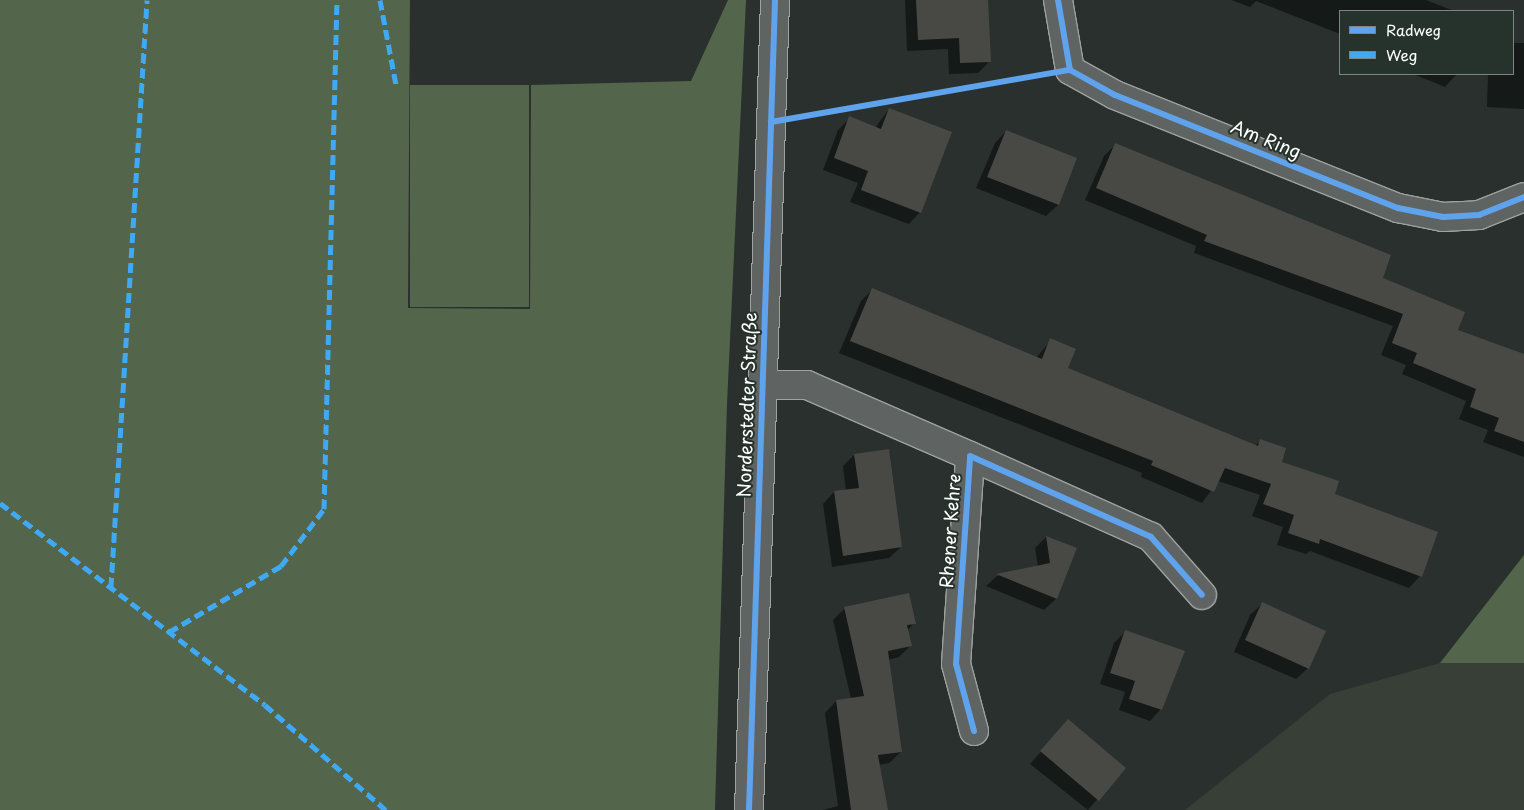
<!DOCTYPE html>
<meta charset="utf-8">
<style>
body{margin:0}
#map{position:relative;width:1524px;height:810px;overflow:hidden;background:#29302d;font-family:"Playpen Sans",sans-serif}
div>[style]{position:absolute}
.built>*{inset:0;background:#383f37}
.green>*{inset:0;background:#53654b}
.shadow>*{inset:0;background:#0007}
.building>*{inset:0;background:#484945}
.roads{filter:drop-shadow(1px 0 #9fa2a0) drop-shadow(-1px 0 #9fa2a0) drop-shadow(0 1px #9fa2a0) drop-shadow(0 -1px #9fa2a0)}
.street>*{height:28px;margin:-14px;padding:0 14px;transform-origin:14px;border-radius:14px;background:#5f6362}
.secondary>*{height:28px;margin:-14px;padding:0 14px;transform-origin:14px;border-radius:14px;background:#5f6362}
.quiet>*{height:5px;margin-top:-2.5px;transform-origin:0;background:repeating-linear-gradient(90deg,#3fa9f5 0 10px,transparent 0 15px)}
.cycleway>*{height:6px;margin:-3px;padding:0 3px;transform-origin:3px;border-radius:3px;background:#60a3ed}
span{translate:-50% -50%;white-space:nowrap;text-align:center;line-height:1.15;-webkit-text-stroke:4px #26332d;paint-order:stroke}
.street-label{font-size:18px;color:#fff}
.legend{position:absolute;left:1339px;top:10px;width:175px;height:65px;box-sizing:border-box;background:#26332d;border:1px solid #7d8581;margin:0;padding:6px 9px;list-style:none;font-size:15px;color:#fff}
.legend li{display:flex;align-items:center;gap:10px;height:25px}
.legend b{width:25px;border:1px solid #7d8581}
</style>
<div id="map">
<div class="built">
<i style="clip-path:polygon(1440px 663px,1524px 663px,1524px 810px,1185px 810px,1330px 694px)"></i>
</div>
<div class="green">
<i style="clip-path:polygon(0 0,410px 0,408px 308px,530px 309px,531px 85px,691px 81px,728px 0,746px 0,727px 404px,715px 810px,0 810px)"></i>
<i style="clip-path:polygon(410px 85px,529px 85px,529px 307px,410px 307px)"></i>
<i style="clip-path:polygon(1524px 555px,1524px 663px,1440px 663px)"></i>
</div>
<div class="shadow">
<i style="clip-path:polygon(905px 0,987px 0,990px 61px,978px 73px,949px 74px,948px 49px,907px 51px)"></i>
<i style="clip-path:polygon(1231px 0,1426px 0,1454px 11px,1340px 11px,1340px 34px,1256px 1px,1250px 7px)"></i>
<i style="clip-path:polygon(1513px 43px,1524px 43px,1524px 109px,1487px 107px,1488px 74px,1513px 74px)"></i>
<i style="clip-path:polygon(1413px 74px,1457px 74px,1445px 87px)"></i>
<i style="clip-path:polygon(889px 109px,920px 212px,909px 224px,850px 202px,858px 183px,823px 170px,838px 130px,850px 118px,875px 128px)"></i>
<i style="clip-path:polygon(1006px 131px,1076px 159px,1058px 205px,1046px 216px,976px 188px,995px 143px)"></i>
<i style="clip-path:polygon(1115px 145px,1381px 279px,1456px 330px,1524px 368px,1524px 457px,1483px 442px,1488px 430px,1459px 419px,1466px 401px,1402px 374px,1406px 365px,1381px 355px,1393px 326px,1194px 253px,1196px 246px,1085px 200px,1104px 156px)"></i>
<i style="clip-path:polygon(872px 290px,1036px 358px,1051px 340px,1066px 369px,1255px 446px,1261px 441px,1280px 463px,1334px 495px,1420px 576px,1409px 588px,1310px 551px,1306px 554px,1277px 545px,1283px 527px,1252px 516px,1260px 495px,1218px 481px,1202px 503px,1141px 477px,1142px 473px,839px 353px,861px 301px)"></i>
<i style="clip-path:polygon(854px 455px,901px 547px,889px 558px,832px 567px,823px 504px,834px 492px,846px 491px,843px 466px)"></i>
<i style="clip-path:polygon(1046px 537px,1076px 549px,1056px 599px,1044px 610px,986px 586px,997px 576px,1038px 567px,1035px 548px)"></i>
<i style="clip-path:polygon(1262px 604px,1308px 668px,1296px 679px,1234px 652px,1250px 615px)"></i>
<i style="clip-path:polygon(845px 608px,914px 623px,907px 631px,910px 646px,899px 657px,888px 660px,901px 752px,889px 763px,878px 765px,887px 810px,823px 810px,838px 806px,825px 713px,836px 701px,851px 699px,833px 620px)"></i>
<i style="clip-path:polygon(1125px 632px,1161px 709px,1150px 721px,1119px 710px,1125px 692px,1100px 684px,1114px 643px)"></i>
<i style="clip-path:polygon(1068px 721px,1124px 768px,1088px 810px,1030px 764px)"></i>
</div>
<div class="building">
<i style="clip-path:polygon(916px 0,988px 0,991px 62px,960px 63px,959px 38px,918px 40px)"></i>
<i style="clip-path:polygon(889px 108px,952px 132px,921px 213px,861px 190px,868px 171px,834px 158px,849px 116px,881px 129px)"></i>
<i style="clip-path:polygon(1006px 130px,1077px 158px,1059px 205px,987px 177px)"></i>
<i style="clip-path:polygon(1115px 143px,1391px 255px,1383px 278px,1465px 312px,1458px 330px,1524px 354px,1524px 442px,1494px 431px,1499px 418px,1470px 407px,1476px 389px,1413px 363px,1417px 353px,1392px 343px,1403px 314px,1204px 241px,1207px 235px,1096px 188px)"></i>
<i style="clip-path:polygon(872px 288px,1042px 359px,1050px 338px,1076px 349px,1068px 368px,1258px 446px,1260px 439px,1286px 448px,1282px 462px,1339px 481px,1335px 494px,1438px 532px,1422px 577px,1320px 539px,1319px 544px,1288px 533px,1294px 515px,1263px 504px,1271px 484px,1225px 468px,1214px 492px,1151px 465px,1153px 461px,850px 341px)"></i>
<i style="clip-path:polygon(889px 449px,902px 547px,843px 556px,834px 491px,859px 488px,854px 454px)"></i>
<i style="clip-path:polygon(1046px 536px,1077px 548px,1057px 599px,996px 574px,1050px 563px)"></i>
<i style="clip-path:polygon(909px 593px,916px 624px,907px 625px,912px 646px,888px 651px,902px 752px,878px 755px,888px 810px,851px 810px,836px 700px,864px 696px,844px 607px)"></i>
<i style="clip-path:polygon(1262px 602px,1326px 631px,1309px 669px,1245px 640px)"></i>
<i style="clip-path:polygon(1125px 630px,1185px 651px,1162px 710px,1129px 699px,1135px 681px,1110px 673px)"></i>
<i style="clip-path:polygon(1068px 719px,1126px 768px,1099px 801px,1040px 751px)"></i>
</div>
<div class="roads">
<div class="street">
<i style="left:1058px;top:0;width:71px;rotate:80.3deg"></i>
<i style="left:1070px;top:70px;width:51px;rotate:29.1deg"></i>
<i style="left:1115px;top:95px;width:305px;rotate:21.8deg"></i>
<i style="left:1398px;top:208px;width:46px;rotate:11.3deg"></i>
<i style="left:1443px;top:217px;width:36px;rotate:-3deg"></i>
<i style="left:1479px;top:215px;width:48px;rotate:-21.8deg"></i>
<i style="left:763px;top:385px;width:44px"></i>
<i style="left:807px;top:385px;width:178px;rotate:23.5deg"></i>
<i style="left:974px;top:731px;width:69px;rotate:-105deg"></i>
<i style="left:956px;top:664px;width:208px;rotate:-86.1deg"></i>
<i style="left:970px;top:456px;width:198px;rotate:24.1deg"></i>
<i style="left:1151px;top:537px;width:77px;rotate:48.7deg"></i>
</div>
<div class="secondary">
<i style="left:749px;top:810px;width:810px;rotate:-88.16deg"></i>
</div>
</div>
<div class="quiet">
<i style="left:380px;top:0;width:86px;rotate:79.3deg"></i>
<i style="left:0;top:503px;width:333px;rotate:37.3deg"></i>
<i style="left:265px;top:705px;width:160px;rotate:41deg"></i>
<i style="left:111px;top:587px;width:588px;rotate:-86.49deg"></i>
<i style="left:169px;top:632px;width:130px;rotate:-30.5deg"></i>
<i style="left:281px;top:566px;width:71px;rotate:-53deg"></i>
<i style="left:324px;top:509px;width:509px;rotate:-88.54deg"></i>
</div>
<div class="cycleway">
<i style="left:1058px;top:0;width:71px;rotate:80.3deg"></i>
<i style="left:1070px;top:70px;width:51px;rotate:29.1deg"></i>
<i style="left:1115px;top:95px;width:305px;rotate:21.8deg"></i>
<i style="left:1398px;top:208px;width:46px;rotate:11.3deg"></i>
<i style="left:1443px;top:217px;width:36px;rotate:-3deg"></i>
<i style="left:1479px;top:215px;width:48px;rotate:-21.8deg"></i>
<i style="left:771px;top:122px;width:303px;rotate:-9.9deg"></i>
<i style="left:974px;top:731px;width:69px;rotate:-105deg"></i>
<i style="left:956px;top:664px;width:208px;rotate:-86.1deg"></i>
<i style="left:970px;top:456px;width:198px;rotate:24.1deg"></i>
<i style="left:1151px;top:537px;width:77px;rotate:48.7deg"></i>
<i style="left:749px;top:810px;width:810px;rotate:-88.16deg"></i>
</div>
<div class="street-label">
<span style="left:1266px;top:139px;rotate:22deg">Am Ring</span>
<span style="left:747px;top:405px;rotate:-88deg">Norderstedter Straße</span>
<span style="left:950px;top:531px;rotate:-86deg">Rhener Kehre</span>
</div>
<ul class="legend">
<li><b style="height:6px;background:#60a3ed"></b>Radweg</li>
<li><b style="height:6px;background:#3fa9f5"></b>Weg</li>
</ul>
</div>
